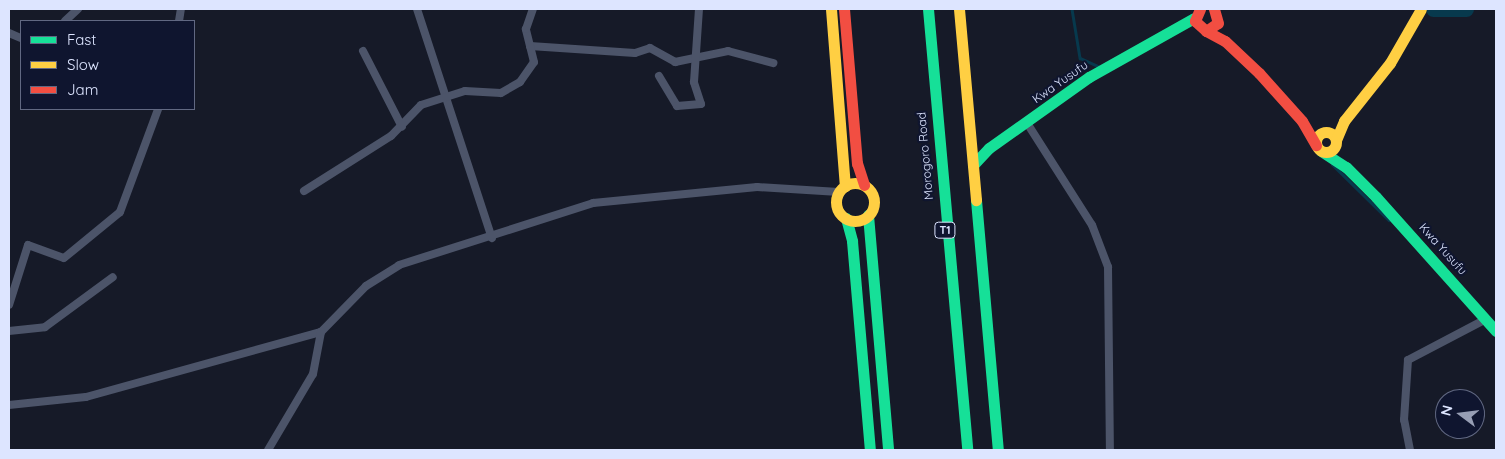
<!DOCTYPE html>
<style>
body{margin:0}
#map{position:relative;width:1505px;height:459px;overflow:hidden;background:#161a28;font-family:Quicksand,sans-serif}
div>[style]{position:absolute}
.stream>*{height:2.5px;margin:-1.25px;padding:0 1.25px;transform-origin:1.25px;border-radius:1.25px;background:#07394d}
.river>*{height:15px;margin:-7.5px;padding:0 7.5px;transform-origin:7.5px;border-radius:7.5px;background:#07394d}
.street>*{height:8px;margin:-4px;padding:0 4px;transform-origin:4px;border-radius:4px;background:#4c5469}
.fast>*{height:11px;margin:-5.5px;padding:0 5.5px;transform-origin:5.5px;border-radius:5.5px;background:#16e098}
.slow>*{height:11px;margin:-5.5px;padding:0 5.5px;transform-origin:5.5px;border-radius:5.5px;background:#ffcf43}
.slow>.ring{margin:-5.5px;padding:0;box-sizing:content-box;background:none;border:11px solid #ffcf43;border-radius:50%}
.jam>*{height:11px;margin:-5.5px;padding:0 5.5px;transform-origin:5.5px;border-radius:5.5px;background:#f24e42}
span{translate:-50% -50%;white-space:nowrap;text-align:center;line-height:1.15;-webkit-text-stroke:4.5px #0f152f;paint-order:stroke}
.shield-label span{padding:1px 4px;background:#0f152f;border:1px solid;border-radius:4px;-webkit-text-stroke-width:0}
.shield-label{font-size:11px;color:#dde5ff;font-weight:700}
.street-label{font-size:12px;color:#dde5ff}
.frame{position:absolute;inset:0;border:10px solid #dde5ff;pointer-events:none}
.legend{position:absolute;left:20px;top:20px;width:175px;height:90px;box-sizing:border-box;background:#0f152f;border:1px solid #616882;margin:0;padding:6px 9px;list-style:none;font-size:15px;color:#dde5ff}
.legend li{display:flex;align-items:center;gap:10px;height:25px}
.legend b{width:25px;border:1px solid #616882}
.north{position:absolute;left:1435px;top:389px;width:50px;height:50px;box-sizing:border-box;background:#0f152f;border:1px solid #616882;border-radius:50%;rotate:285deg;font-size:14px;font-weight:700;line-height:20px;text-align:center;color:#dde5ff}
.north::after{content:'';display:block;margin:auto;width:18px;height:22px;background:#979eb4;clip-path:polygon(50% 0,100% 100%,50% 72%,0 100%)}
</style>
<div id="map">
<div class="stream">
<i style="left:1072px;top:9px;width:50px;rotate:80.7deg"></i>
<i style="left:1080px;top:58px;width:20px;rotate:24deg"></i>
<i style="left:1332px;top:164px;width:80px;rotate:44.5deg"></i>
</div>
<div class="river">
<i style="left:1433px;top:9px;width:33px"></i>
</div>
<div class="street">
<i style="left:417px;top:9px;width:241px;rotate:71.9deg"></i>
<i style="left:65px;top:21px;width:18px;rotate:-43deg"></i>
<i style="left:179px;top:21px;width:12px;rotate:-81deg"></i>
<i style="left:9px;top:33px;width:13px;rotate:23deg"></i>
<i style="left:530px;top:46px;width:105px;rotate:3.8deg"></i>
<i style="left:635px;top:53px;width:16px;rotate:-18deg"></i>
<i style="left:650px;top:48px;width:29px;rotate:29deg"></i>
<i style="left:675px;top:62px;width:54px;rotate:-11.7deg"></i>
<i style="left:728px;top:51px;width:47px;rotate:14.9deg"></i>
<i style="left:363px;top:51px;width:85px;rotate:62.8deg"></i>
<i style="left:659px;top:76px;width:35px;rotate:59deg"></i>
<i style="left:677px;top:106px;width:24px;rotate:-5deg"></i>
<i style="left:701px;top:104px;width:23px;rotate:-108deg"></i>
<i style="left:694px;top:82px;width:73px;rotate:-86.1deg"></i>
<i style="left:1027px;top:123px;width:121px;rotate:57.5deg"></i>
<i style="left:1092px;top:225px;width:45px;rotate:69.1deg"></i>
<i style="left:1108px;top:267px;width:183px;rotate:89.4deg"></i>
<i style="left:304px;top:191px;width:103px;rotate:-32.3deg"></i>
<i style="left:391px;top:136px;width:43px;rotate:-45.9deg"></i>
<i style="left:421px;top:105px;width:46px;rotate:-17.7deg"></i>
<i style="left:465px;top:91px;width:36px;rotate:3deg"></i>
<i style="left:501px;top:93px;width:22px;rotate:-30deg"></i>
<i style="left:520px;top:82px;width:24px;rotate:-55deg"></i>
<i style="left:534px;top:62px;width:34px;rotate:-104deg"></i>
<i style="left:526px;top:29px;width:21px;rotate:-71deg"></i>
<i style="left:9px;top:305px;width:63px;rotate:-72.4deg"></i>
<i style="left:28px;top:245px;width:38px;rotate:20deg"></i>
<i style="left:64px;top:258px;width:72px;rotate:-39.4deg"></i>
<i style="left:120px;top:212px;width:110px;rotate:-69.7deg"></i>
<i style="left:9px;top:331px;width:36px;rotate:-6deg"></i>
<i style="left:45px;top:327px;width:84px;rotate:-36.3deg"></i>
<i style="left:9px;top:405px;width:77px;rotate:-5.9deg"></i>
<i style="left:86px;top:397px;width:244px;rotate:-15.5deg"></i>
<i style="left:321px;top:332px;width:64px;rotate:-45.6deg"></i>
<i style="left:366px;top:286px;width:39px;rotate:-32deg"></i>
<i style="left:399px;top:265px;width:204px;rotate:-17.7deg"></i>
<i style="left:593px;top:203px;width:165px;rotate:-5.6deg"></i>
<i style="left:757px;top:187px;width:82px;rotate:3.5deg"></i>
<i style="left:268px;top:450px;width:88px;rotate:-59.4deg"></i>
<i style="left:313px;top:374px;width:43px;rotate:-79.2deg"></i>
<i style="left:1410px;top:450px;width:31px;rotate:-101deg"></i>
<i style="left:1404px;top:420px;width:60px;rotate:-86.2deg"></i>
<i style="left:1408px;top:360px;width:88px;rotate:-27.7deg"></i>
</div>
<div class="fast">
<i style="left:928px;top:9px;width:443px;rotate:84.9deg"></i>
<i style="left:1321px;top:151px;width:30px;rotate:33deg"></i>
<i style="left:1346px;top:167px;width:42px;rotate:45deg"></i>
<i style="left:1376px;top:197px;width:180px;rotate:48.2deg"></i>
<i style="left:973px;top:165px;width:23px;rotate:-47deg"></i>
<i style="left:989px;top:148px;width:123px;rotate:-35.4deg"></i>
<i style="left:1089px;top:77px;width:120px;rotate:-29.3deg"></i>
<i style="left:976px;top:200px;width:251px;rotate:85deg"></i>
<i style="left:868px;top:215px;width:236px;rotate:85.1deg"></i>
<i style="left:846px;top:218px;width:24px;rotate:75deg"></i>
<i style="left:852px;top:241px;width:210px;rotate:85.1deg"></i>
</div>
<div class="slow">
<i style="left:831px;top:9px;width:178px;rotate:85.5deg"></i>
<i style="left:959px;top:9px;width:192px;rotate:84.9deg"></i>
<i class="ring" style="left:1316px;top:132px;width:9px;height:9px"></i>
<i style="left:1336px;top:140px;width:21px;rotate:-67deg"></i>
<i style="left:1344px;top:121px;width:74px;rotate:-51.6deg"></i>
<i style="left:1390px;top:63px;width:62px;rotate:-60.1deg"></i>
<i class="ring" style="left:836px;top:183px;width:27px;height:27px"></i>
</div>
<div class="jam">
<i style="left:844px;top:9px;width:155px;rotate:85.2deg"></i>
<i style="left:857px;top:163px;width:23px;rotate:72deg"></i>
<i style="left:1200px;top:9px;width:13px;rotate:113deg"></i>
<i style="left:1195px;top:21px;width:15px;rotate:42deg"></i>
<i style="left:1206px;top:31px;width:14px;rotate:-34deg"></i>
<i style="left:1218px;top:23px;width:15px;rotate:-106deg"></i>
<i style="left:1206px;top:31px;width:21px;rotate:28deg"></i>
<i style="left:1225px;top:41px;width:47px;rotate:43.3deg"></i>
<i style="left:1259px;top:73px;width:64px;rotate:48.1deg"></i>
<i style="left:1302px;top:121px;width:28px;rotate:60deg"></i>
</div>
<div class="shield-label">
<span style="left:945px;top:230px">T1</span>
</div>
<div class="street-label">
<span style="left:1060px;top:82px;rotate:-35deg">Kwa Yusufu</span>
<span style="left:925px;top:156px;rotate:-95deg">Morogoro Road</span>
<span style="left:1443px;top:249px;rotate:48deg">Kwa Yusufu</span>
</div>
<div class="frame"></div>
<ul class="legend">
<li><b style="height:6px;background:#16e098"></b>Fast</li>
<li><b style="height:6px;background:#ffcf43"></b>Slow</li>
<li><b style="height:6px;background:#f24e42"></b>Jam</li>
</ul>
<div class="north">N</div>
</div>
